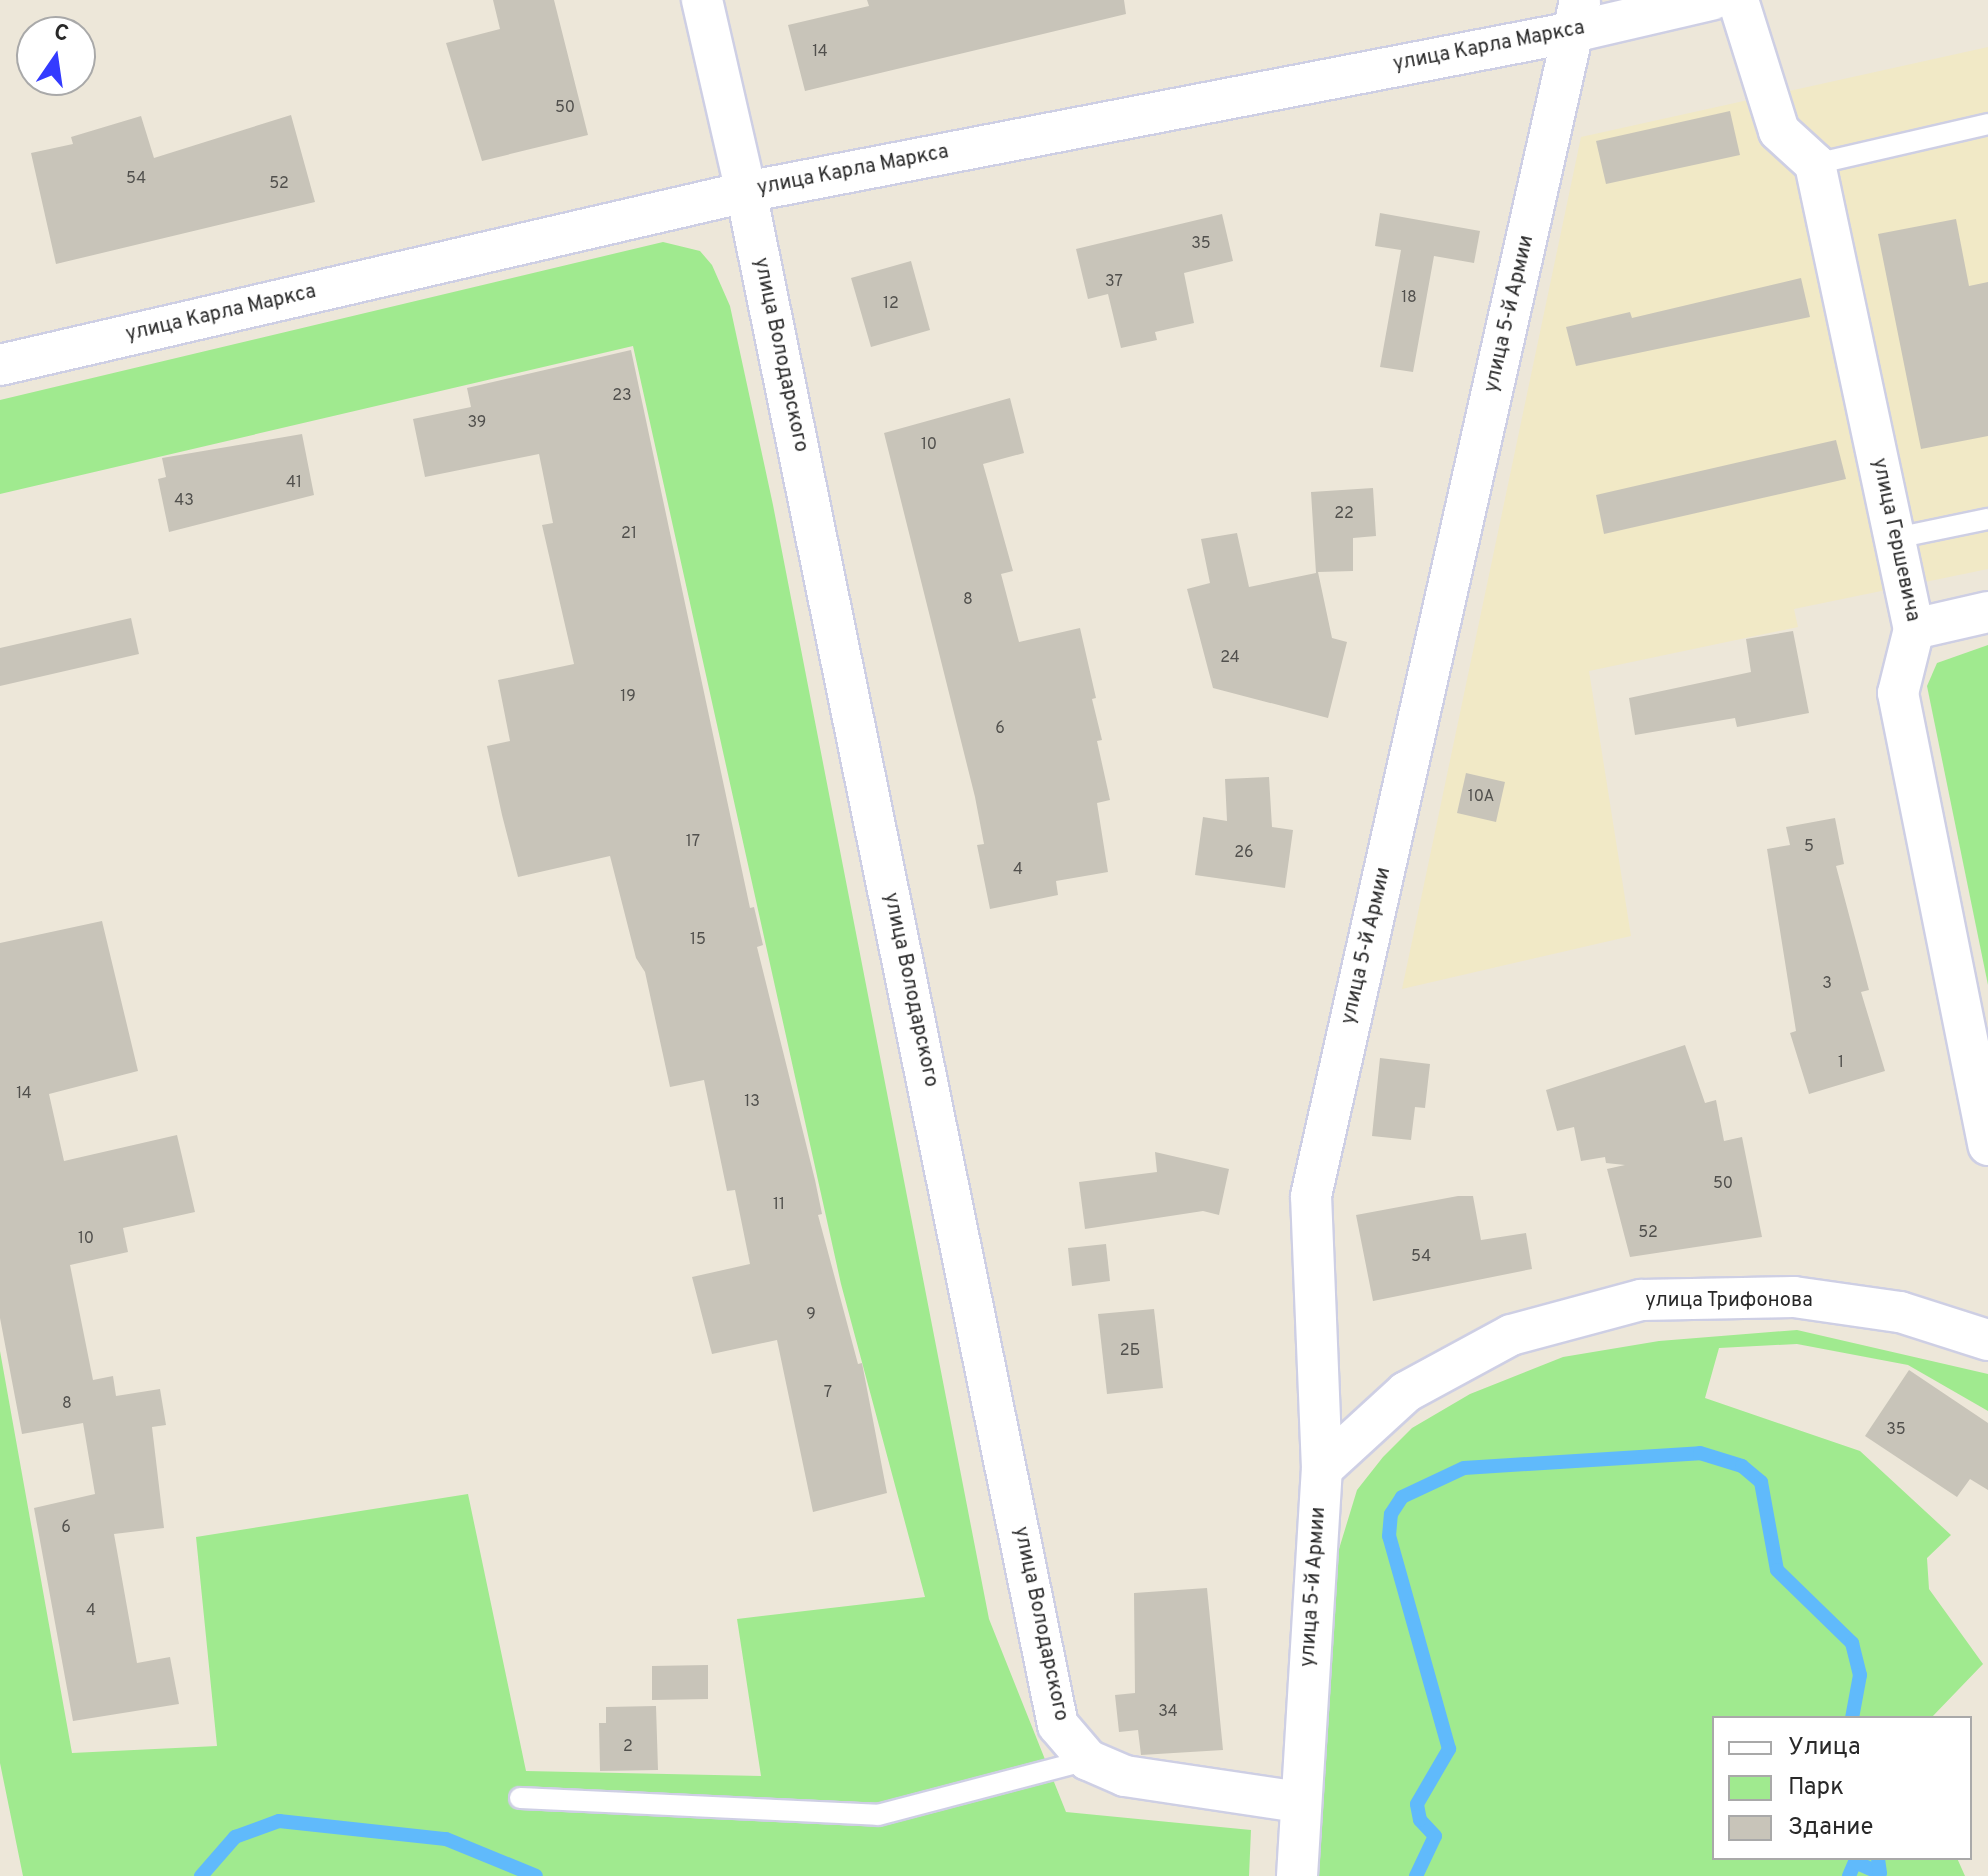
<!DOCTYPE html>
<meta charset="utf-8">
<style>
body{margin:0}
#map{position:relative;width:1988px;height:1876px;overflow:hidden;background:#ede7d9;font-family:Overpass,sans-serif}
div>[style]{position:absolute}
.education>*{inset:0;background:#f1e9c6}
.green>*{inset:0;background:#a0ea8f}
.stream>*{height:14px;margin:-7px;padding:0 7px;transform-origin:7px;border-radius:7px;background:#60bafb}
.building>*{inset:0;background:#c8c4b9}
.roads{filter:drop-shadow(2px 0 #cecfe4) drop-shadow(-2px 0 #cecfe4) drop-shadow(0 2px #cecfe4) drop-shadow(0 -2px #cecfe4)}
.service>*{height:20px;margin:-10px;padding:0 10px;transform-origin:10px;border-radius:10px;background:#fff}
.minor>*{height:40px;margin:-20px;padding:0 20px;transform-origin:20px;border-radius:20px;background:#fff}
span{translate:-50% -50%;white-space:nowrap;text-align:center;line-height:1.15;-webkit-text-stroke:6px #fff;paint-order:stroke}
.number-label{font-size:16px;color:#51504d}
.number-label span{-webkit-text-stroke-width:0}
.street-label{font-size:20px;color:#292929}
.legend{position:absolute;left:1712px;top:1716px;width:260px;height:144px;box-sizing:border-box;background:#fff;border:2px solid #a9a9a9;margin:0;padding:10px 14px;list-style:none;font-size:24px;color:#292929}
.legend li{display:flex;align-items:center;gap:16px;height:40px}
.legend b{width:40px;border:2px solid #a9a9a9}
.north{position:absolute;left:16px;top:16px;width:80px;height:80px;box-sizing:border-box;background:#fff;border:2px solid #a9a9a9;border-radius:50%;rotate:13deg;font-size:22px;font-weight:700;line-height:32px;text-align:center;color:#292929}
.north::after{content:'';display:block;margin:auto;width:28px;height:36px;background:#343bff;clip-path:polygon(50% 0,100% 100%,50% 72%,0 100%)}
</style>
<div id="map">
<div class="education">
<i style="clip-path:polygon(1988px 47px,1988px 569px,1794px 609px,1798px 627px,1589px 671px,1631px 936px,1402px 989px,1581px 137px)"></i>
</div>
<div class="green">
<i style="clip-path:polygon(663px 242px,700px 251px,712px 265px,730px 306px,773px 505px,989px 1619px,1066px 1812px,1251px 1830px,1249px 1876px,23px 1876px,0 1763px,0 1351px,72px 1753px,217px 1746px,196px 1537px,468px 1494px,526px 1771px,761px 1776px,737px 1619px,925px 1597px,841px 1284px,633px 346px,0 494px,0 400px)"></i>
<i style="clip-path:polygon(1988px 645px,1988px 985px,1927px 686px,1937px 663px)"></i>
<i style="clip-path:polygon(1797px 1330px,1988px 1374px,1988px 1411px,1908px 1365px,1797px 1344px,1719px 1348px,1705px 1398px,1860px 1451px,1951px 1535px,1927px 1558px,1929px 1589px,1983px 1664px,1931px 1718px,1714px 1718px,1714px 1858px,1957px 1858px,1965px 1876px,1310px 1876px,1332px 1572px,1357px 1490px,1383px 1457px,1412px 1428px,1470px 1394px,1563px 1357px,1659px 1341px)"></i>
</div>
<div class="stream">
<i style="left:201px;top:1876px;width:52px;rotate:-48.9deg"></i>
<i style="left:235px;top:1837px;width:47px;rotate:-20deg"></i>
<i style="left:279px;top:1821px;width:168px;rotate:6.2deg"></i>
<i style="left:446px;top:1839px;width:97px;rotate:22.3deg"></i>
<i style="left:1416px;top:1876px;width:44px;rotate:-64.6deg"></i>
<i style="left:1435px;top:1836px;width:22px;rotate:-133deg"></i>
<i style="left:1420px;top:1820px;width:16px;rotate:-101deg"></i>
<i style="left:1417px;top:1804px;width:64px;rotate:-59.8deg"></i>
<i style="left:1449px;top:1749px;width:221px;rotate:-105.7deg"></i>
<i style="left:1389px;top:1536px;width:22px;rotate:-85deg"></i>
<i style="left:1391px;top:1514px;width:20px;rotate:-57deg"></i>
<i style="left:1402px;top:1497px;width:68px;rotate:-25.1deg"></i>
<i style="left:1464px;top:1468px;width:236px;rotate:-3.6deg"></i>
<i style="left:1700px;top:1453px;width:44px;rotate:17.2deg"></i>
<i style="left:1742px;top:1466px;width:25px;rotate:40deg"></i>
<i style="left:1761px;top:1482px;width:89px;rotate:79.7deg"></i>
<i style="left:1777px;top:1570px;width:105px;rotate:44.2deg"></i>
<i style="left:1852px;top:1643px;width:33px;rotate:76deg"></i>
<i style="left:1860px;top:1675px;width:44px;rotate:100.5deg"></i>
<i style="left:1849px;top:1876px;width:15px;rotate:-67deg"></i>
<i style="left:1855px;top:1862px;width:27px;rotate:24deg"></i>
<i style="left:1880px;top:1873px;width:15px;rotate:-98deg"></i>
</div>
<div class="building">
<i style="clip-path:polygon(493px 0,554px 0,588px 135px,482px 161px,446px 43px,500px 29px)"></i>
<i style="clip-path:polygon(867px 0,1124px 0,1126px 14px,805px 91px,788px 25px,869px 6px)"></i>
<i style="clip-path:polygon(1730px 111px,1740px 155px,1606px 184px,1596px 141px)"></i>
<i style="clip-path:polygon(291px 115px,315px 202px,56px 264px,31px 153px,73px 144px,71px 137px,141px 116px,154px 158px)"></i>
<i style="clip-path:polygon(1380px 213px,1480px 231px,1474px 263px,1434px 256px,1413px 372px,1380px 367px,1401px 250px,1375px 246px)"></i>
<i style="clip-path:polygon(1222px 214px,1233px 261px,1184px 273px,1194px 323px,1155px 332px,1157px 340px,1121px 348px,1108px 294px,1088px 299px,1076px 249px)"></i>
<i style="clip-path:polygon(1956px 219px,1969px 286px,1988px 282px,1988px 436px,1921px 449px,1878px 234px)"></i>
<i style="clip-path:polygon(911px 261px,930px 330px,871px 347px,851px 278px)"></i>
<i style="clip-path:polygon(1801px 278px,1810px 317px,1576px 366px,1566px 327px,1630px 312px,1632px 318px)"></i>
<i style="clip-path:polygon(631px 350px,750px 908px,754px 907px,763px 945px,757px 947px,815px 1180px,822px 1214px,818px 1215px,858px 1364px,862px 1363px,887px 1493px,813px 1512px,777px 1340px,712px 1354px,692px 1277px,750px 1264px,735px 1190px,727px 1191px,704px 1080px,670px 1087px,645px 972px,636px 958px,610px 856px,518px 877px,502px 815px,487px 746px,510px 741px,498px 680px,574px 664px,542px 525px,553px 523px,539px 454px,425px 477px,413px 419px,471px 407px,467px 388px)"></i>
<i style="clip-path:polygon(1010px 398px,1024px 453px,983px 464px,1013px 571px,1001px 574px,1019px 642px,1080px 628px,1096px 698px,1092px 699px,1102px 740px,1097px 741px,1110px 800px,1097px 803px,1108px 872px,1056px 881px,1058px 895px,990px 909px,977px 845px,984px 844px,975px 797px,884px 433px)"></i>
<i style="clip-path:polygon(302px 434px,314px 495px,169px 532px,158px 479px,166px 477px,162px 458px)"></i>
<i style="clip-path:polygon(1836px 440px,1846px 479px,1604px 534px,1596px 495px)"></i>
<i style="clip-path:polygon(1373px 488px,1376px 536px,1353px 538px,1353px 571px,1318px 572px,1332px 638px,1347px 642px,1328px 718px,1213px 688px,1187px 589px,1210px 583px,1201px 539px,1237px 533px,1249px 587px,1316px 573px,1311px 492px)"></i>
<i style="clip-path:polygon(131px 618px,139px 654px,0 686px,0 648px)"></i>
<i style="clip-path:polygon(1793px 631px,1809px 713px,1737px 727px,1735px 718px,1635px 735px,1629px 698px,1751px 672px,1746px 639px)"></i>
<i style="clip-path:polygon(1466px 773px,1505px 782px,1496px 822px,1457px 813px)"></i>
<i style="clip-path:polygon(1269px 777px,1272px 827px,1293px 830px,1285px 888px,1195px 875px,1203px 817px,1227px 821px,1225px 779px)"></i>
<i style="clip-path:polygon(1835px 818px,1844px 864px,1836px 866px,1869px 990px,1861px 992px,1885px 1071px,1809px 1094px,1790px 1033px,1796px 1031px,1767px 849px,1790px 845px,1786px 827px)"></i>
<i style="clip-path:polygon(102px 921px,138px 1071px,49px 1094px,64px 1161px,177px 1135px,195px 1212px,123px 1228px,128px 1252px,70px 1265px,93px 1380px,113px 1376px,116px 1396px,160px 1389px,166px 1425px,152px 1427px,164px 1528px,114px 1534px,137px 1663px,170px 1657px,179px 1704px,73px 1721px,34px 1508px,95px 1494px,83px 1423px,22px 1434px,0 1318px,0 943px)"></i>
<i style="clip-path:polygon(1685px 1045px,1705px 1103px,1716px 1100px,1724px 1141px,1742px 1137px,1762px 1237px,1630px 1257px,1607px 1169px,1625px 1165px,1606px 1163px,1605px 1157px,1581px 1161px,1574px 1127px,1557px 1131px,1546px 1090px)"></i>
<i style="clip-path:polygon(1380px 1058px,1430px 1064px,1425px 1108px,1415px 1107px,1411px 1140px,1372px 1136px)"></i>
<i style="clip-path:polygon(1155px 1152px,1229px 1169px,1219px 1215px,1203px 1211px,1085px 1229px,1079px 1182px,1157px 1172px)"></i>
<i style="clip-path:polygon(1458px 1196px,1473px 1196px,1481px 1240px,1526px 1233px,1532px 1269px,1373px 1301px,1356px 1215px)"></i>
<i style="clip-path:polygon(1106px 1244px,1110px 1281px,1072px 1286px,1068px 1248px)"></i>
<i style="clip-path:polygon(1154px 1309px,1163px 1388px,1107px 1394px,1098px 1314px)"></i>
<i style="clip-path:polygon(1909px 1370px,1988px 1423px,1988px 1490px,1970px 1479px,1957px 1497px,1865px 1436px)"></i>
<i style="clip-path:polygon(1207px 1588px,1223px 1750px,1141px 1755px,1138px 1730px,1119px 1732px,1115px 1695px,1135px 1693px,1134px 1593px)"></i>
<i style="clip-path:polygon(708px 1665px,708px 1699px,652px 1700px,652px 1666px)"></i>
<i style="clip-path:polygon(656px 1706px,658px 1770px,600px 1771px,599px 1723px,606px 1723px,606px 1707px)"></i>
</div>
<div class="roads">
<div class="service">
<i style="left:1815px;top:164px;width:178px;rotate:-13deg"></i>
<i style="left:1896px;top:538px;width:94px;rotate:-11.7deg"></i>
<i style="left:520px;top:1798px;width:358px;rotate:2.7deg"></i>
<i style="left:878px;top:1815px;width:217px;rotate:-14.7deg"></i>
</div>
<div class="minor">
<i style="left:702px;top:0;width:197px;rotate:77.1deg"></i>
<i style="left:746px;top:192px;width:1564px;rotate:78.5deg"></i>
<i style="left:1058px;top:1725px;width:46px;rotate:49.4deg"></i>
<i style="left:1088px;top:1760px;width:40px;rotate:23.4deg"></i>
<i style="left:1125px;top:1776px;width:175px;rotate:8.5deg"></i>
<i style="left:1738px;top:0;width:137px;rotate:72.6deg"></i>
<i style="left:1779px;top:131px;width:49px;rotate:42.5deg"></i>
<i style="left:1815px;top:164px;width:475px;rotate:78deg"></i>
<i style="left:1914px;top:629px;width:66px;rotate:104deg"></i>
<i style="left:1898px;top:693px;width:461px;rotate:78.7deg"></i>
<i style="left:0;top:365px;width:766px;rotate:-13.06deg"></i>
<i style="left:746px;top:192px;width:842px;rotate:-10.95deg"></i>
<i style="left:1573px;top:32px;width:142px;rotate:-13.1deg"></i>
<i style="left:1914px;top:629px;width:76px;rotate:-12.9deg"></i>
<i style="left:1322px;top:1469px;width:114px;rotate:-42.5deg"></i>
<i style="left:1406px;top:1392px;width:119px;rotate:-28.5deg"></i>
<i style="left:1511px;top:1335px;width:135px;rotate:-15.1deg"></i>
<i style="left:1641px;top:1300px;width:153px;rotate:-1.1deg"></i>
<i style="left:1794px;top:1297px;width:107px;rotate:8.1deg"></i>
<i style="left:1900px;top:1312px;width:92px;rotate:17.7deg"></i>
<i style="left:1297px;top:1876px;width:408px;rotate:-86.5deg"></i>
<i style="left:1322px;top:1469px;width:273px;rotate:-92.3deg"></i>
<i style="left:1311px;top:1196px;width:1226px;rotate:-77.32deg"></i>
</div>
</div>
<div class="number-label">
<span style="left:820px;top:52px">14</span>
<span style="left:565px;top:108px">50</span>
<span style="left:136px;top:179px">54</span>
<span style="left:279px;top:184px">52</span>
<span style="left:1201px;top:244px">35</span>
<span style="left:1114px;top:282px">37</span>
<span style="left:1409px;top:298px">18</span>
<span style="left:891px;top:304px">12</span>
<span style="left:622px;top:396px">23</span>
<span style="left:477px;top:423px">39</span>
<span style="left:929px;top:445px">10</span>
<span style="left:294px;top:483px">41</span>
<span style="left:184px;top:501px">43</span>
<span style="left:1344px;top:514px">22</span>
<span style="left:629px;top:534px">21</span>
<span style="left:968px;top:600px">8</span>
<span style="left:1230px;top:658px">24</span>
<span style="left:628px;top:697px">19</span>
<span style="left:1000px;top:729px">6</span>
<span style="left:1481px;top:797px">10А</span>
<span style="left:693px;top:842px">17</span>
<span style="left:1809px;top:847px">5</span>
<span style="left:1244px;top:853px">26</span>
<span style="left:1018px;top:870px">4</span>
<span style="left:698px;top:940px">15</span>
<span style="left:1827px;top:984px">3</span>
<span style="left:1841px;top:1063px">1</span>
<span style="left:24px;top:1094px">14</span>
<span style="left:752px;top:1102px">13</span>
<span style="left:1723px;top:1184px">50</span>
<span style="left:779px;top:1205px">11</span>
<span style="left:1648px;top:1233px">52</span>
<span style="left:86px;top:1239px">10</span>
<span style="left:1421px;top:1257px">54</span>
<span style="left:811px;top:1315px">9</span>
<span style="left:1130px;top:1351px">2Б</span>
<span style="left:828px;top:1393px">7</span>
<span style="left:67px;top:1404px">8</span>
<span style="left:1896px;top:1430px">35</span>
<span style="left:66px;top:1528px">6</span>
<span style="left:91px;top:1611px">4</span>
<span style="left:1168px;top:1712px">34</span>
<span style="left:628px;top:1747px">2</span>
</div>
<div class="street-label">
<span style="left:1489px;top:47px;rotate:-11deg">улица Карла Маркса</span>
<span style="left:853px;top:171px;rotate:-11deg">улица Карла Маркса</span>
<span style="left:221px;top:314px;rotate:-13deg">улица Карла Маркса</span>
<span style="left:1510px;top:314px;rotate:-77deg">улица 5-й Армии</span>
<span style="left:780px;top:355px;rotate:78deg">улица Володарского</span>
<span style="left:1895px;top:540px;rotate:78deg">улица Гершевича</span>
<span style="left:1367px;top:946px;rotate:-77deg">улица 5-й Армии</span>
<span style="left:910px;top:990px;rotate:78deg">улица Володарского</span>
<span style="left:1729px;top:1301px">улица Трифонова</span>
<span style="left:1314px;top:1587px;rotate:-86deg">улица 5-й Армии</span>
<span style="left:1040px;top:1624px;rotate:78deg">улица Володарского</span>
</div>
<ul class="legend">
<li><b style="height:10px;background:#fff"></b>Улица</li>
<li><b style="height:22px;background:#a0ea8f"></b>Парк</li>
<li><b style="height:22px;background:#c8c4b9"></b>Здание</li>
</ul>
<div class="north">С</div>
</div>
